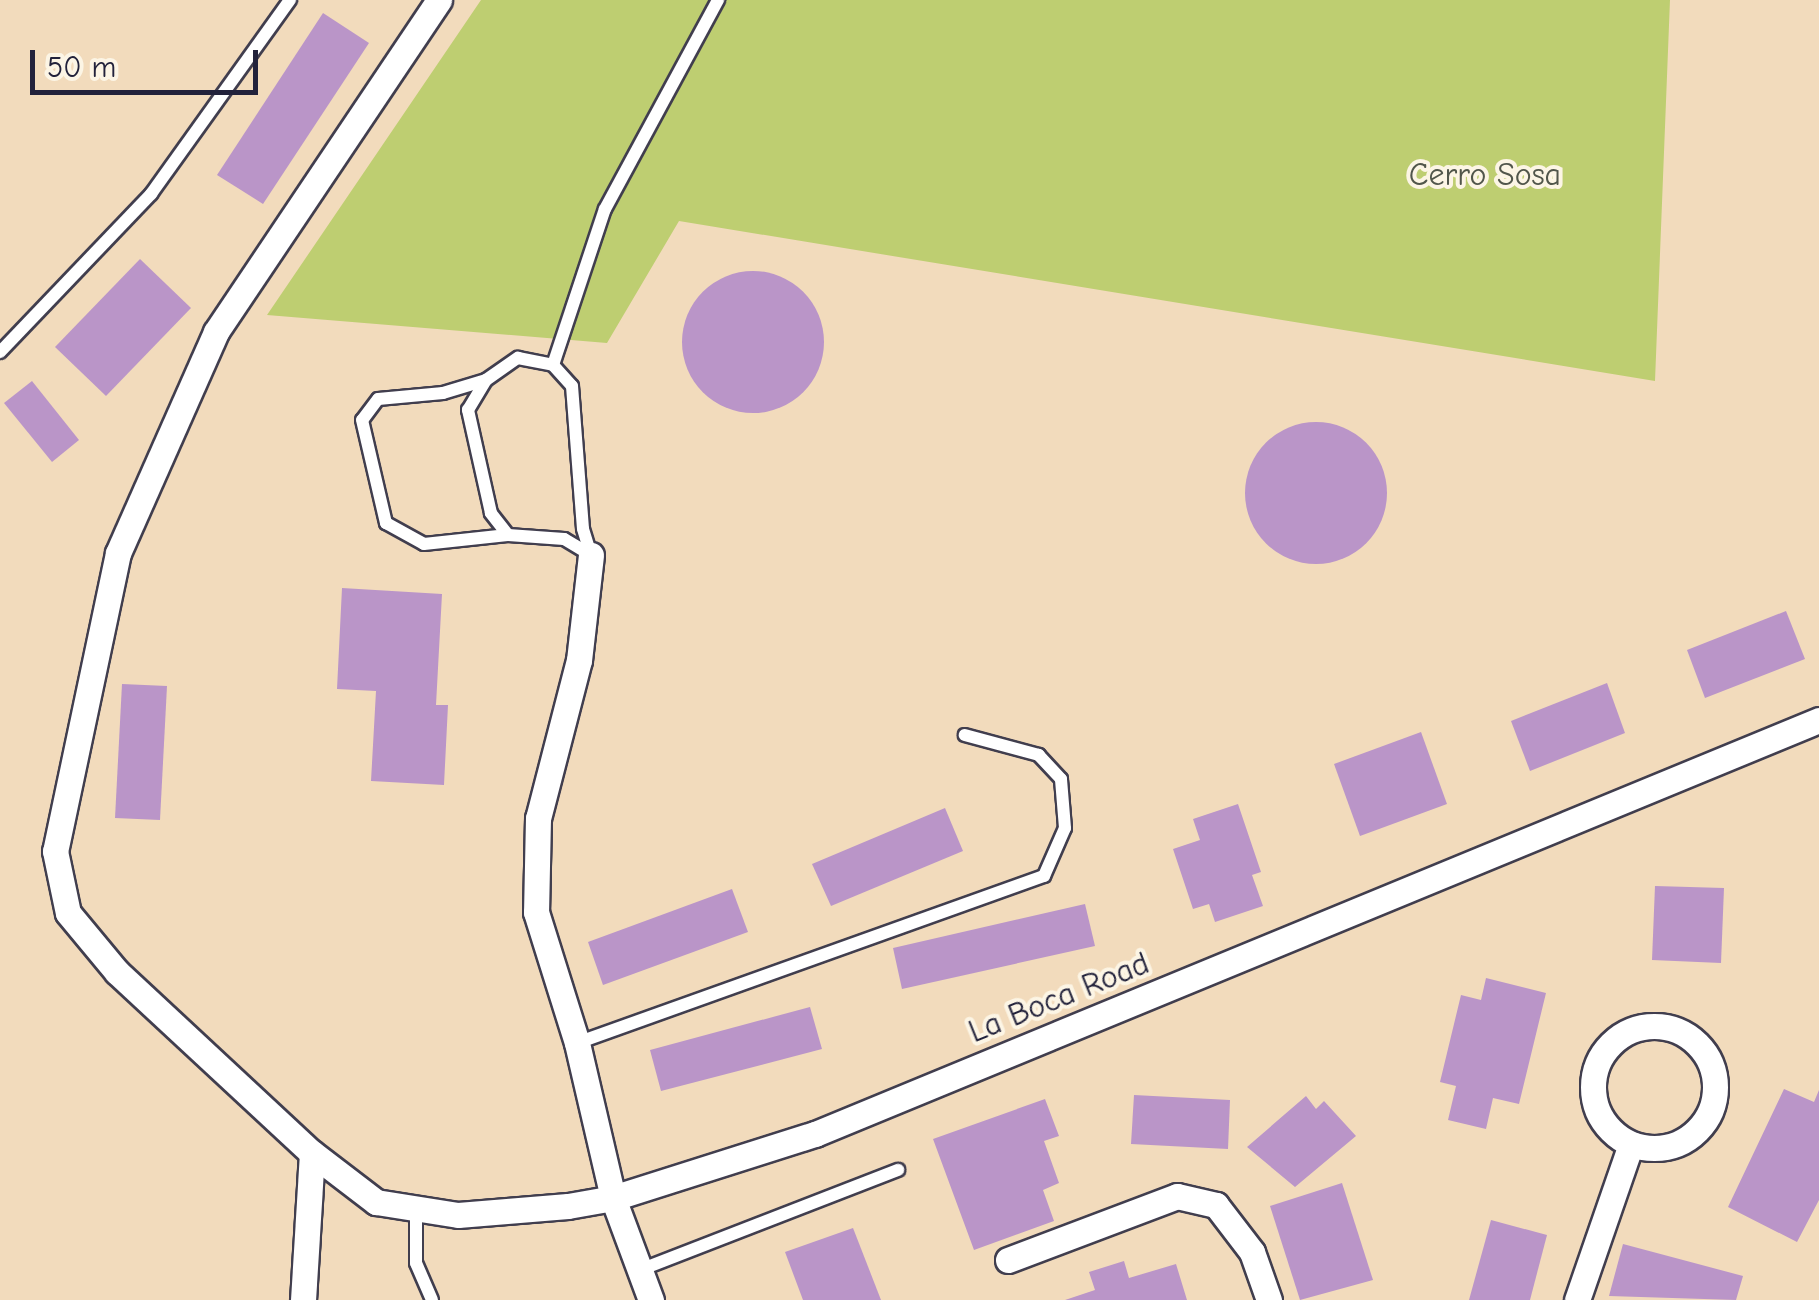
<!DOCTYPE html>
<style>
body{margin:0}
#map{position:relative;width:1819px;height:1300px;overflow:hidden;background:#f2dbbc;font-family:"Comic Neue",sans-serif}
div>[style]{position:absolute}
.green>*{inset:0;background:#bece71}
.building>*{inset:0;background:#ba95c8}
.round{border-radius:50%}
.roads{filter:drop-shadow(2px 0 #413e4e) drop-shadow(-2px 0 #413e4e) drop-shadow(0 2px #413e4e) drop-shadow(0 -2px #413e4e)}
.service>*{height:12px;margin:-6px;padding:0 6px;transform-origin:6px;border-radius:6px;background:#fff}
.minor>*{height:25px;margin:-12.5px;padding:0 12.5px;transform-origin:12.5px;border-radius:12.5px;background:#fff}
.minor>.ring{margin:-12.5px;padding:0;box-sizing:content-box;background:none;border:25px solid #fff;border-radius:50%}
span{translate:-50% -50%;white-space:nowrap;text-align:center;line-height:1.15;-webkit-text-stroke:8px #fcf5e5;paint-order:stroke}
.park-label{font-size:32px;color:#51564b}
.street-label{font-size:32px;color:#22223b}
.scale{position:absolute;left:30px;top:50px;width:228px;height:45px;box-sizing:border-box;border:5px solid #22223b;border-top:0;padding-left:12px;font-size:30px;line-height:35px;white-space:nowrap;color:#22223b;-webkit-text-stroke:8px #fcf5e5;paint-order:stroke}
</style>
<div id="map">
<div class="green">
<i style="clip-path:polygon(481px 0,1670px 0,1655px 381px,679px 221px,607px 343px,267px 315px)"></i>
</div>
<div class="building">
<i style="clip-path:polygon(323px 13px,369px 43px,263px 204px,217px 175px)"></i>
<i style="clip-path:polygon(140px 259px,191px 308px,106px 396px,55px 347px)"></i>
<i class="round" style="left:682px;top:271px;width:142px;height:142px"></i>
<i style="clip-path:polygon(32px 381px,79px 440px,52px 462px,4px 403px)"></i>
<i class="round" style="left:1245px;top:422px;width:142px;height:142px"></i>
<i style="clip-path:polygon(342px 588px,442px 594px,436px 705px,448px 705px,444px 785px,371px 781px,376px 691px,337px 689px)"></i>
<i style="clip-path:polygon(1786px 611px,1805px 659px,1705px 698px,1687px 650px)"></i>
<i style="clip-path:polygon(1607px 683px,1625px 733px,1530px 771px,1511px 721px)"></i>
<i style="clip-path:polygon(122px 684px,167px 686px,160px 820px,115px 818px)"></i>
<i style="clip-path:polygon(1421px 732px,1447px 804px,1360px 836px,1334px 764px)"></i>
<i style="clip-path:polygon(1238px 804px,1261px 872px,1252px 875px,1263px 906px,1215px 922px,1209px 904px,1193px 909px,1173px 849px,1200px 840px,1193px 819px)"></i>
<i style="clip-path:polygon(945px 808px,963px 851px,831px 906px,812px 864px)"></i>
<i style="clip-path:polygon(1655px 886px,1724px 888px,1721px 963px,1652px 960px)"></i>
<i style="clip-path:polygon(732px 889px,748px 932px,603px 985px,588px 942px)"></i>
<i style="clip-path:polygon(1085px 904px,1095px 946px,902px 989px,893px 948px)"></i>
<i style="clip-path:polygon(1486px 978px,1546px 993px,1519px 1104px,1493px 1098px,1486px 1129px,1448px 1120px,1456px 1086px,1440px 1082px,1461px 995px,1481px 1000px)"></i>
<i style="clip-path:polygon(810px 1007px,822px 1049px,661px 1091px,650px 1050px)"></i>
<i style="clip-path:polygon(1784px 1089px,1814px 1102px,1819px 1090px,1819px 1200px,1797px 1242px,1728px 1207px)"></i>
<i style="clip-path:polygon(1134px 1095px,1230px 1100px,1228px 1149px,1131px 1144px)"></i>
<i style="clip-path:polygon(1306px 1096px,1316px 1109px,1324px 1101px,1356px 1136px,1295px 1187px,1247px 1147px)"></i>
<i style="clip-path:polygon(1045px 1099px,1059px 1136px,1044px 1141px,1059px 1183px,1043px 1190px,1054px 1221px,974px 1250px,933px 1139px)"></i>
<i style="clip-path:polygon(1342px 1183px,1373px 1280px,1300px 1300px,1270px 1206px)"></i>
<i style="clip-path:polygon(1491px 1220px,1547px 1235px,1530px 1300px,1469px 1300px)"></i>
<i style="clip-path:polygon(853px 1228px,881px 1300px,803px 1300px,785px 1252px)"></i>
<i style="clip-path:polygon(1623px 1244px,1743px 1276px,1736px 1300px,1609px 1296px)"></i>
<i style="clip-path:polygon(1124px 1261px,1129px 1278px,1176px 1264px,1187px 1300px,1065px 1300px,1095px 1290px,1089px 1272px)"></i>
</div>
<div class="roads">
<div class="service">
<i style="left:0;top:352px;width:219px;rotate:-46.3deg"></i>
<i style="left:151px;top:194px;width:239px;rotate:-54.4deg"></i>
<i style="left:518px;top:358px;width:36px;rotate:11deg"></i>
<i style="left:553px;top:365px;width:28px;rotate:48deg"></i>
<i style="left:572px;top:386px;width:143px;rotate:85.6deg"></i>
<i style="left:583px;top:529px;width:27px;rotate:73deg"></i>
<i style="left:591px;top:555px;width:31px;rotate:-149deg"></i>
<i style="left:564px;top:539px;width:56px;rotate:-175.9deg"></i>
<i style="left:508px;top:535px;width:28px;rotate:-128deg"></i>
<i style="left:491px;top:513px;width:106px;rotate:-102.6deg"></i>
<i style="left:468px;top:410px;width:35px;rotate:-59deg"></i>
<i style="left:486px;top:380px;width:39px;rotate:-35deg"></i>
<i style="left:553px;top:365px;width:164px;rotate:-71.6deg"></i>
<i style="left:605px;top:209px;width:238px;rotate:-61.6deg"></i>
<i style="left:486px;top:380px;width:45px;rotate:163.2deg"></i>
<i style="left:443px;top:393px;width:65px;rotate:174.7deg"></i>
<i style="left:378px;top:399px;width:26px;rotate:127deg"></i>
<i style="left:362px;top:420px;width:106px;rotate:76.9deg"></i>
<i style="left:386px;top:523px;width:43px;rotate:28.9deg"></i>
<i style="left:424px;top:544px;width:84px;rotate:-6.1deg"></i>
<i style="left:577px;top:1043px;width:496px;rotate:-19.7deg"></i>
<i style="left:1044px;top:876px;width:52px;rotate:-66.4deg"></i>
<i style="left:1065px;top:828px;width:49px;rotate:-94.7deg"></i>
<i style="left:1061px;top:779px;width:33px;rotate:-133deg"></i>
<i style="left:1039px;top:755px;width:77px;rotate:-164.9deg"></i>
<i style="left:416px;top:1208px;width:55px;rotate:90deg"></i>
<i style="left:416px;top:1263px;width:40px;rotate:66.6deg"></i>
<i style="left:640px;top:1270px;width:277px;rotate:-21.2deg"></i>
</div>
<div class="minor">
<i style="left:439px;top:0;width:400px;rotate:123.9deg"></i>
<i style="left:216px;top:332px;width:242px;rotate:113.9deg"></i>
<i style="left:118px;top:553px;width:305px;rotate:101.9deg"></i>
<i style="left:55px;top:851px;width:63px;rotate:78.2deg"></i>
<i style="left:68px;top:913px;width:77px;rotate:50.3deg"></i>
<i style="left:117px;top:972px;width:266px;rotate:42.9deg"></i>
<i style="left:312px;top:1153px;width:81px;rotate:37.4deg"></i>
<i style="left:376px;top:1202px;width:83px;rotate:9deg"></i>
<i style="left:458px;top:1215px;width:110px;rotate:-4.7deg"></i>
<i style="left:568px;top:1206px;width:46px;rotate:-10.1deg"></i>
<i style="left:613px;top:1198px;width:212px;rotate:-17.6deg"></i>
<i style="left:815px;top:1134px;width:1086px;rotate:-22.41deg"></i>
<i style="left:591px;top:555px;width:106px;rotate:96.5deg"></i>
<i style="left:579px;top:660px;width:163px;rotate:104.5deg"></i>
<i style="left:538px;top:818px;width:94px;rotate:91.2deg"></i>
<i style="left:536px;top:912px;width:137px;rotate:72.6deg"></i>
<i style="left:577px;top:1043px;width:159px;rotate:76.9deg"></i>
<i style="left:613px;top:1198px;width:109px;rotate:69.6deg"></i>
<i class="ring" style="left:1593px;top:1026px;width:97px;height:97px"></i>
<i style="left:1008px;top:1260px;width:181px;rotate:-20.7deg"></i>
<i style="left:1177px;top:1196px;width:40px;rotate:13deg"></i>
<i style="left:1216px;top:1205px;width:59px;rotate:52.5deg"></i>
<i style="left:1252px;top:1252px;width:51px;rotate:70.5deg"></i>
<i style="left:303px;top:1300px;width:147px;rotate:-86.5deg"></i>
<i style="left:1577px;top:1300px;width:165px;rotate:-70.9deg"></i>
</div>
</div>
<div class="park-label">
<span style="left:1485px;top:175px">Cerro Sosa</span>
</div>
<div class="street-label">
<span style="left:1059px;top:998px;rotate:-22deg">La Boca Road</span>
</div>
<div class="scale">50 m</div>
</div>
